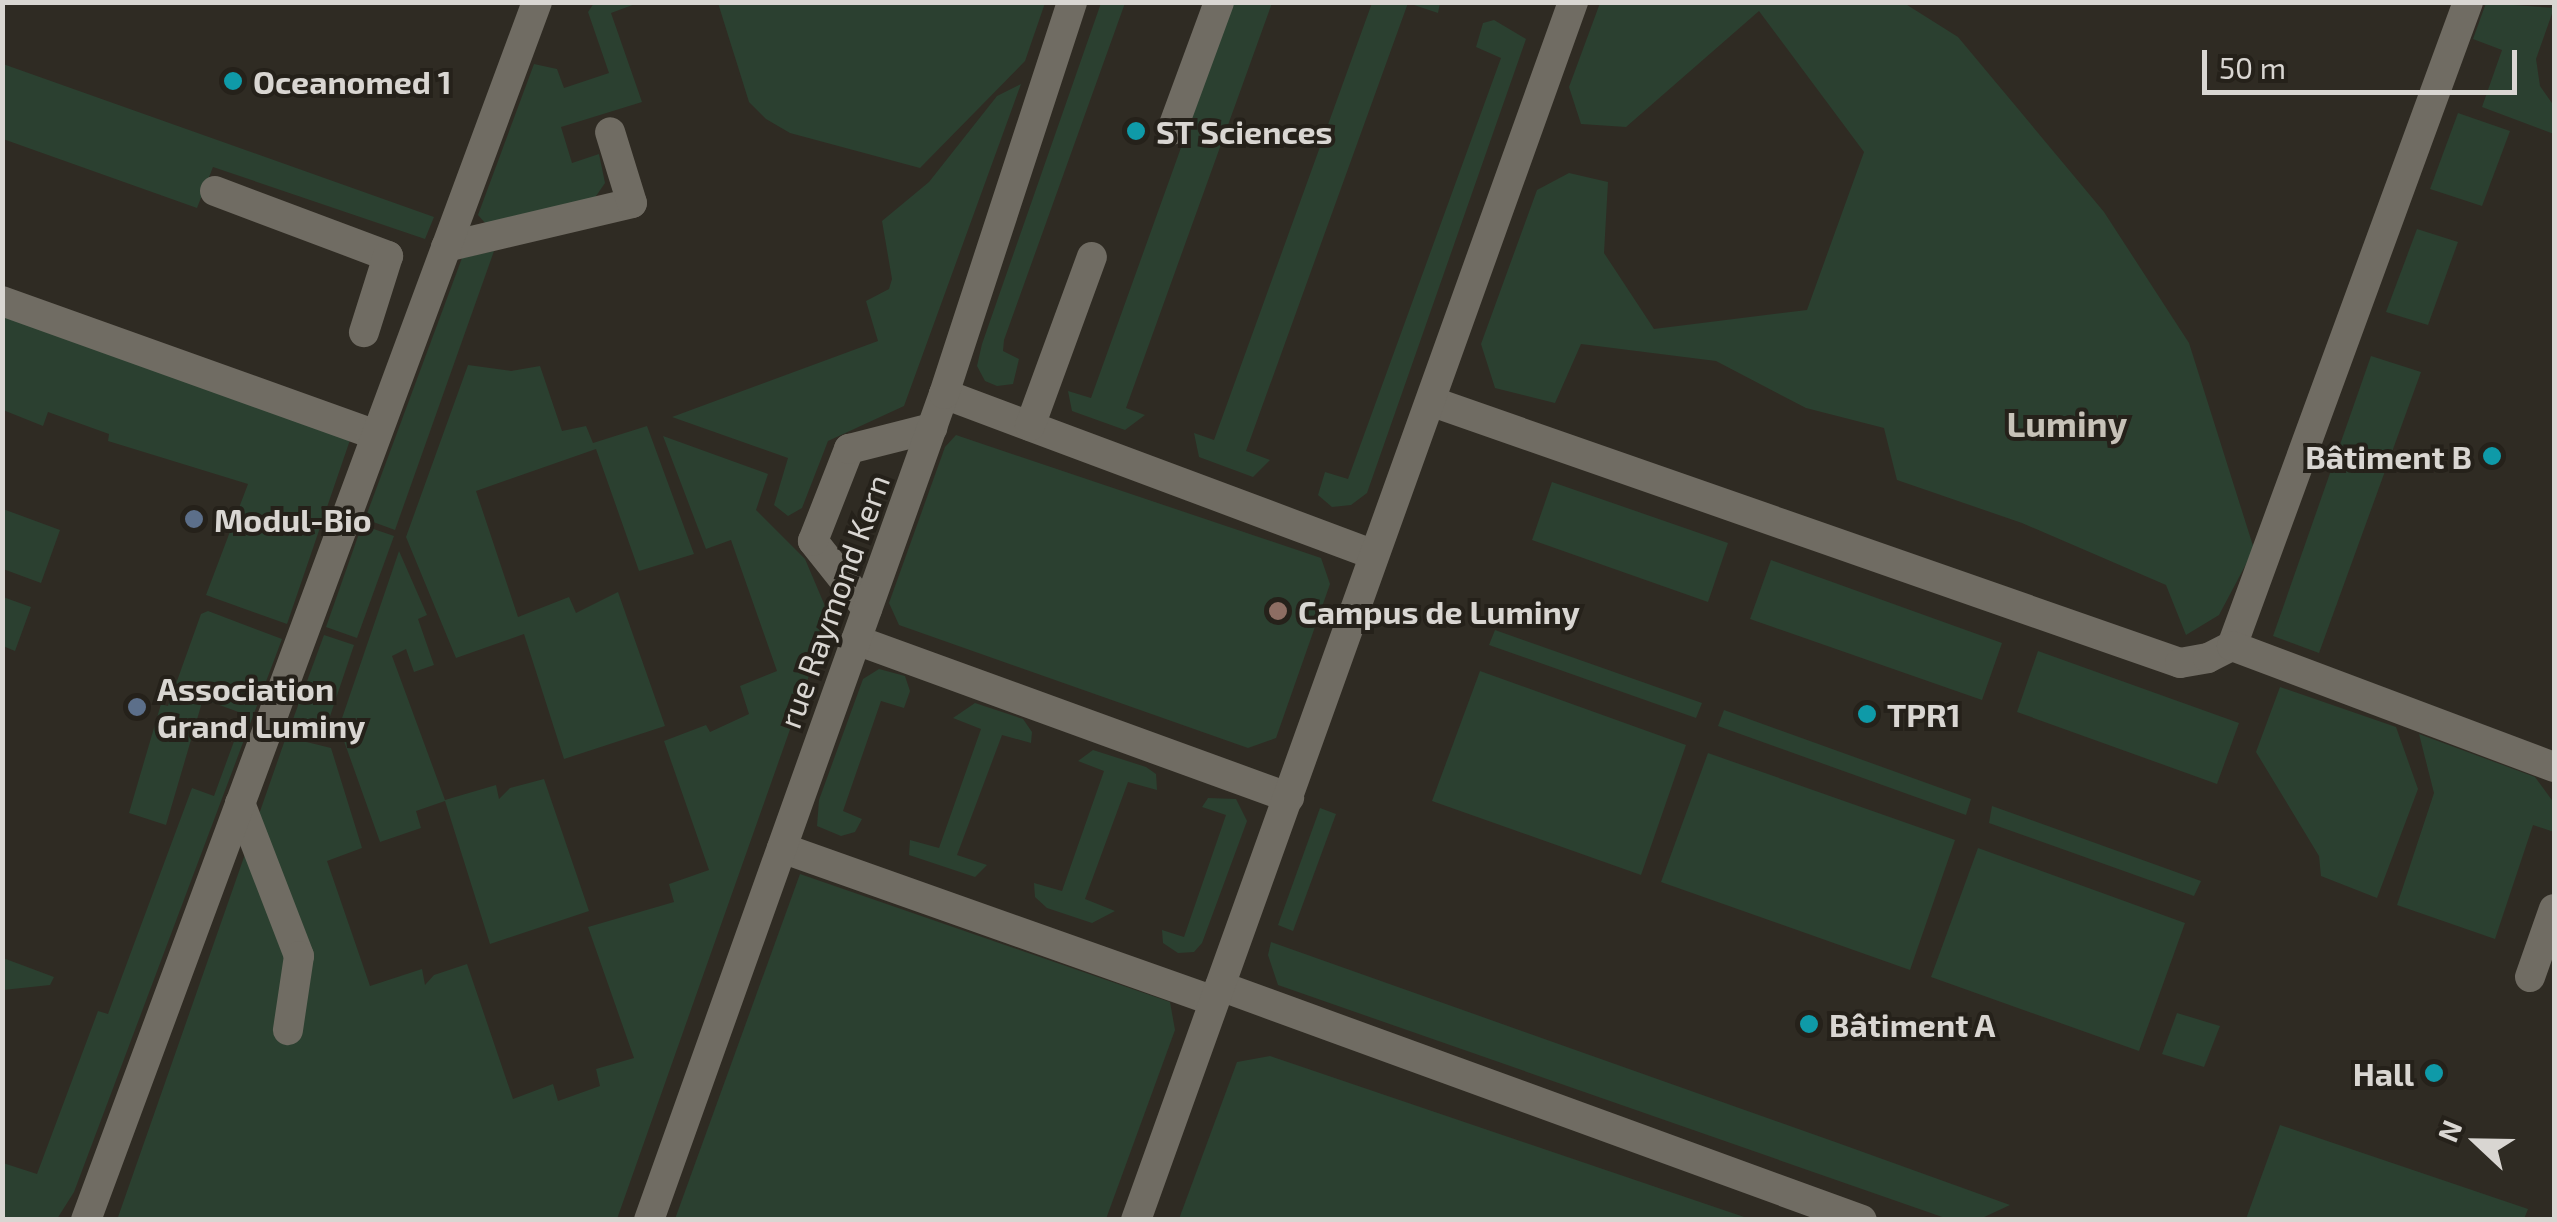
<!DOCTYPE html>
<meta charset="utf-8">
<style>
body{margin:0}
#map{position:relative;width:2557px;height:1222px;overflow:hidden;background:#2f2b23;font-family:"Exo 2",sans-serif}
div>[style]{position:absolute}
.green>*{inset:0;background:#2b4030}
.minor>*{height:30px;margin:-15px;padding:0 15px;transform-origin:15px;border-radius:15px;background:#706c63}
.dots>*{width:28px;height:28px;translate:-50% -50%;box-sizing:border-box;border:5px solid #25211a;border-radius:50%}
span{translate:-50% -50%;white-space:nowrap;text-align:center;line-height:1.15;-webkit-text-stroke:8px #25211a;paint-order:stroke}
.poi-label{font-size:32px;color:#d9d6d2;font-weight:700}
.left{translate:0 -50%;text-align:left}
.right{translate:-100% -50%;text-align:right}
.street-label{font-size:32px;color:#d9d6d2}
.neighbourhood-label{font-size:35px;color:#c7c2b8;font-weight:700}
.frame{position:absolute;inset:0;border:5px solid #d9d6d2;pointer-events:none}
.north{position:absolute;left:2427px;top:1092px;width:100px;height:100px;-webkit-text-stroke:8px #25211a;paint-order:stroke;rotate:292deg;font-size:28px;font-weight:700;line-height:40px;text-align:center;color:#d9d6d2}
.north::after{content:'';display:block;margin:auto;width:35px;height:45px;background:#d9d6d2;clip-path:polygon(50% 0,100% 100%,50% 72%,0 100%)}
.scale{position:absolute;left:2202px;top:50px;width:315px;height:45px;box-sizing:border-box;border:5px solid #d9d6d2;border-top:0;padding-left:12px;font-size:30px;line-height:35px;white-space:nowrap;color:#d9d6d2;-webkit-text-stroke:8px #25211a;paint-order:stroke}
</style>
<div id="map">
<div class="green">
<i style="clip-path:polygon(594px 3px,638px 3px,611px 13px,642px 102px,561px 127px,572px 163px,599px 154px,605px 183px,594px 199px,486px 224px,478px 215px,534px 64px,557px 69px,564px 88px,609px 73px,588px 12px)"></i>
<i style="clip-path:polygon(718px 3px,718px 2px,1045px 3px,1025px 61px,920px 168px,790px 133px,766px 119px,749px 102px)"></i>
<i style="clip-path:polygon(1101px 3px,1125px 3px,1004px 340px,1003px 351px,1019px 359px,1013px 384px,997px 386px,985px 381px,977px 366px,982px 344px)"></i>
<i style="clip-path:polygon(1233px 3px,1272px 3px,1126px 408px,1145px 415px,1125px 430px,1072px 411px,1068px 391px,1091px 398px)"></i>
<i style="clip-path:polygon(1372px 3px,1440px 3px,1438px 13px,1408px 3px,1246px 451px,1270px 460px,1253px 477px,1199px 457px,1194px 433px,1214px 440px)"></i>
<i style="clip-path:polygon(1600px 3px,1904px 3px,1958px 37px,2104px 212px,2189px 343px,2254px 549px,2219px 615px,2186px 635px,2166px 585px,2022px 523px,1897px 480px,1884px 428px,1806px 408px,1716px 361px,1581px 344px,1555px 403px,1495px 388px,1481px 344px,1537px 190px,1569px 173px,1608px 182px,1604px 253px,1654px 329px,1807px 310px,1864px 152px,1759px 11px,1626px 127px,1581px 124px,1569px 87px)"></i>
<i style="clip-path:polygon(2486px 3px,2554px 8px,2536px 59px,2540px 86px,2554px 106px,2554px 134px,2482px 107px,2502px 50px,2473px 39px)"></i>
<i style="clip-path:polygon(1494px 20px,1526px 39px,1367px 493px,1351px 505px,1332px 507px,1318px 495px,1325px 472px,1348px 479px,1501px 58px,1476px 47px,1483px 23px)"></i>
<i style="clip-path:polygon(3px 64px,434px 217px,425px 239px,213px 167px,197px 208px,3px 139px)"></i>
<i style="clip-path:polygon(1021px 84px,904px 406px,828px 441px,802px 508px,788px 516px,774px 505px,788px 458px,672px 417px,878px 341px,866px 301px,889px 289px,892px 279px,882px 221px,929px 182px,997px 96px)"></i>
<i style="clip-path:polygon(2458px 113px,2510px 131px,2482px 206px,2430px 189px)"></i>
<i style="clip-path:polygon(2417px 229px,2458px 242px,2428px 325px,2386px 312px)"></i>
<i style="clip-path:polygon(494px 251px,395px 530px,365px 519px,462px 258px)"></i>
<i style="clip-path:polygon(2px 315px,350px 440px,287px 624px,206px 595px,248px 484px,108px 441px,109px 434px,48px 412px,43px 426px,3px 410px)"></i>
<i style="clip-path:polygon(2371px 356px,2421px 372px,2319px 653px,2273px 636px)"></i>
<i style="clip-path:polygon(468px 365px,511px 371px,540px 366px,562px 431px,586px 426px,593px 443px,647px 426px,694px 554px,639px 571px,596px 449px,476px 491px,518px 617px,569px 597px,576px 613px,618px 592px,665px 726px,564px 759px,524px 634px,456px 658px,406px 537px)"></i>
<i style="clip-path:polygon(956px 435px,1321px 558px,1330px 584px,1276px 738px,1248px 748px,899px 625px,889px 603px,945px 447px)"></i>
<i style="clip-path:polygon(663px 436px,768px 474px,756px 510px,805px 559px,825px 606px,811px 670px,617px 1219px,117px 1220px,286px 737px,331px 748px,362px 848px,327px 861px,370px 986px,422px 969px,425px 985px,434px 975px,467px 964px,513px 1099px,553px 1084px,558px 1101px,600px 1086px,596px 1069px,634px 1058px,588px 927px,674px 902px,669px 884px,709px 870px,664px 741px,706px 725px,710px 732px,749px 714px,740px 686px,777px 671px,731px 540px,706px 549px)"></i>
<i style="clip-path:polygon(1552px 482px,1728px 543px,1708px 602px,1532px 540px)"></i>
<i style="clip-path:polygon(3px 509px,60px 530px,41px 583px,3px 569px)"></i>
<i style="clip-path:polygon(362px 525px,394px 536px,357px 638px,326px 627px)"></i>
<i style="clip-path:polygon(399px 551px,427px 615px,418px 619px,434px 665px,414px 672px,406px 649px,392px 656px,445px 800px,496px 785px,499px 799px,510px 788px,544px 779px,589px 911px,490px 944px,445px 801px,416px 811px,421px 828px,380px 842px,339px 727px)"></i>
<i style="clip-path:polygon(1771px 560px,2002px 643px,1982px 700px,1750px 619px)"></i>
<i style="clip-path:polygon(3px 597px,31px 607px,15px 651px,3px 646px)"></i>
<i style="clip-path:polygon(208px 611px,282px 639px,74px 1192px,57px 1219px,3px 1219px,3px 1163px,37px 1174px,98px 1011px,108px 1014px,192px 788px,214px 796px,244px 714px,203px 699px,166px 825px,129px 813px,161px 704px,168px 706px,201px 614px)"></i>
<i style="clip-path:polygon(1495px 630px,1702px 703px,1696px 718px,1489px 645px)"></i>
<i style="clip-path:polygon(324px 635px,354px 645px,323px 737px,306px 735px,289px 730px)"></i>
<i style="clip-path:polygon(2038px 651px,2239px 723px,2217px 784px,2017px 712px)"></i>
<i style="clip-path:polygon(879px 669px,905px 676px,910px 691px,904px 708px,881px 701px,843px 811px,862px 819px,855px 832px,841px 836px,817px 826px,819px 800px,863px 679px)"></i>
<i style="clip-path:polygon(1480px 671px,1686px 745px,1641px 875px,1432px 801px)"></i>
<i style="clip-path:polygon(2280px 687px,2396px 727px,2418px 789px,2377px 898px,2321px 876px,2319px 856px,2256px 752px)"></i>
<i style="clip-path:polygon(975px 703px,1023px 719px,1032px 732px,1031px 743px,1002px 735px,957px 855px,987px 865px,975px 877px,909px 855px,910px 840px,939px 848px,981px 729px,953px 718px)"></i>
<i style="clip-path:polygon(1724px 710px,1971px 799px,1966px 815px,1718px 726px)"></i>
<i style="clip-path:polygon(2419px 734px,2535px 777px,2554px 803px,2554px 832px,2533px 825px,2495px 939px,2397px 905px,2434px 793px)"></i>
<i style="clip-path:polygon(1093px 750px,1146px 767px,1156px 774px,1157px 790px,1128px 782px,1085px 899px,1115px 911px,1092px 923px,1047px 908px,1035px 897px,1034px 883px,1062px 891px,1104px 771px,1078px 761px)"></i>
<i style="clip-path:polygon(1708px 753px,1955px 840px,1910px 970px,1661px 882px)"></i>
<i style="clip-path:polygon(1208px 798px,1236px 799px,1247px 821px,1202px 943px,1194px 952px,1178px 953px,1163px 943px,1162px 930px,1184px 937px,1226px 815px,1202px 807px)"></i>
<i style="clip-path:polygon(1992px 806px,2201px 881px,2194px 896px,1989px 823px)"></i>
<i style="clip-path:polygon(1320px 808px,1336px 814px,1293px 931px,1278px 925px)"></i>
<i style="clip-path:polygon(1978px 848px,2185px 923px,2139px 1051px,1931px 977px)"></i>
<i style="clip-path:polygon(800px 874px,1170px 1002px,1175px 1030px,1106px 1219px,675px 1219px)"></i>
<i style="clip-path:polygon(1271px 942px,1838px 1143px,2010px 1205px,1980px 1219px,1948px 1219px,1278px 985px,1268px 955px)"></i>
<i style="clip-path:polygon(3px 958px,54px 977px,50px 985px,3px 990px)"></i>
<i style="clip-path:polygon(2177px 1013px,2220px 1026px,2204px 1067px,2162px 1054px)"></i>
<i style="clip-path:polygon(1270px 1056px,1750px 1219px,1179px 1219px,1237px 1062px)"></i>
<i style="clip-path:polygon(2280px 1125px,2528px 1209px,2524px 1219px,2246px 1219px)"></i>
</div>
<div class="minor">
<i style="left:1172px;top:130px;width:136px;rotate:-69.8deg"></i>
<i style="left:215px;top:191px;width:185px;rotate:20.6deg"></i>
<i style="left:388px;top:256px;width:80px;rotate:107.5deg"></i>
<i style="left:446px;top:247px;width:191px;rotate:-13.3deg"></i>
<i style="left:632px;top:203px;width:74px;rotate:-107.2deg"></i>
<i style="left:2px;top:301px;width:397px;rotate:19.7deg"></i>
<i style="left:944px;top:394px;width:459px;rotate:20.5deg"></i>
<i style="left:1433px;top:402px;width:791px;rotate:19.26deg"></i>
<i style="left:2180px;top:663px;width:28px;rotate:-10deg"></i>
<i style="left:2208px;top:658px;width:27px;rotate:-27deg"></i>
<i style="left:2232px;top:646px;width:686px;rotate:-69.87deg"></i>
<i style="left:1030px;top:426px;width:180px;rotate:-69.9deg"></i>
<i style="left:867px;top:609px;width:87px;rotate:-128.5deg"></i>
<i style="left:813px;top:541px;width:99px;rotate:-68.6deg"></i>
<i style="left:849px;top:449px;width:86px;rotate:-14.2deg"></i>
<i style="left:856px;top:640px;width:461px;rotate:20deg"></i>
<i style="left:2232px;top:646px;width:344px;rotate:20.6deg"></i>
<i style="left:240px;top:803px;width:164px;rotate:68.9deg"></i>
<i style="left:299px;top:956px;width:75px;rotate:98.5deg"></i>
<i style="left:782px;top:848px;width:458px;rotate:19.5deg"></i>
<i style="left:2530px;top:977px;width:72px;rotate:-70.6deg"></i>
<i style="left:1220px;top:986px;width:683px;rotate:20.03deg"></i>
<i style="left:86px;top:1220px;width:1299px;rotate:-69.68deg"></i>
<i style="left:649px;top:1220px;width:877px;rotate:-70.35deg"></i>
<i style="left:944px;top:394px;width:412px;rotate:-71.9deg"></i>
<i style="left:1136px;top:1220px;width:1294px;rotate:-70.26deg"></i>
</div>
<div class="dots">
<i style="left:233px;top:81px;background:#0f9aa8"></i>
<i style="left:1136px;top:131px;background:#0f9aa8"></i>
<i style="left:2492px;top:456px;background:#0f9aa8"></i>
<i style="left:194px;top:519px;background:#5c6f8a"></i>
<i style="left:1278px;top:611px;background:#8d6e63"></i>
<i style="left:137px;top:707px;background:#5c6f8a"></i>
<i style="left:1867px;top:714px;background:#0f9aa8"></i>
<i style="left:1809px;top:1024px;background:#0f9aa8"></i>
<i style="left:2434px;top:1073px;background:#0f9aa8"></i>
</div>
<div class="poi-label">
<span class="left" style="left:253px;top:81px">Oceanomed 1</span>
<span class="left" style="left:1156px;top:131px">ST Sciences</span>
<span class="right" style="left:2472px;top:456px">Bâtiment B</span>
<span class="left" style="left:214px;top:519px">Modul-Bio</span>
<span class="left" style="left:1298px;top:611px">Campus de Luminy</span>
<span class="left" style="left:157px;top:707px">Association<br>Grand Luminy</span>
<span class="left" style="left:1887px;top:714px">TPR1</span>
<span class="left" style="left:1829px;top:1024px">Bâtiment A</span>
<span class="right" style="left:2414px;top:1073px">Hall</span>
</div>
<div class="street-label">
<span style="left:833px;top:601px;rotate:-70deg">rue Raymond Kern</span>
</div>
<div class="neighbourhood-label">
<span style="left:2067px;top:423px">Luminy</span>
</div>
<div class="frame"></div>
<div class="north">N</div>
<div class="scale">50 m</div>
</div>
